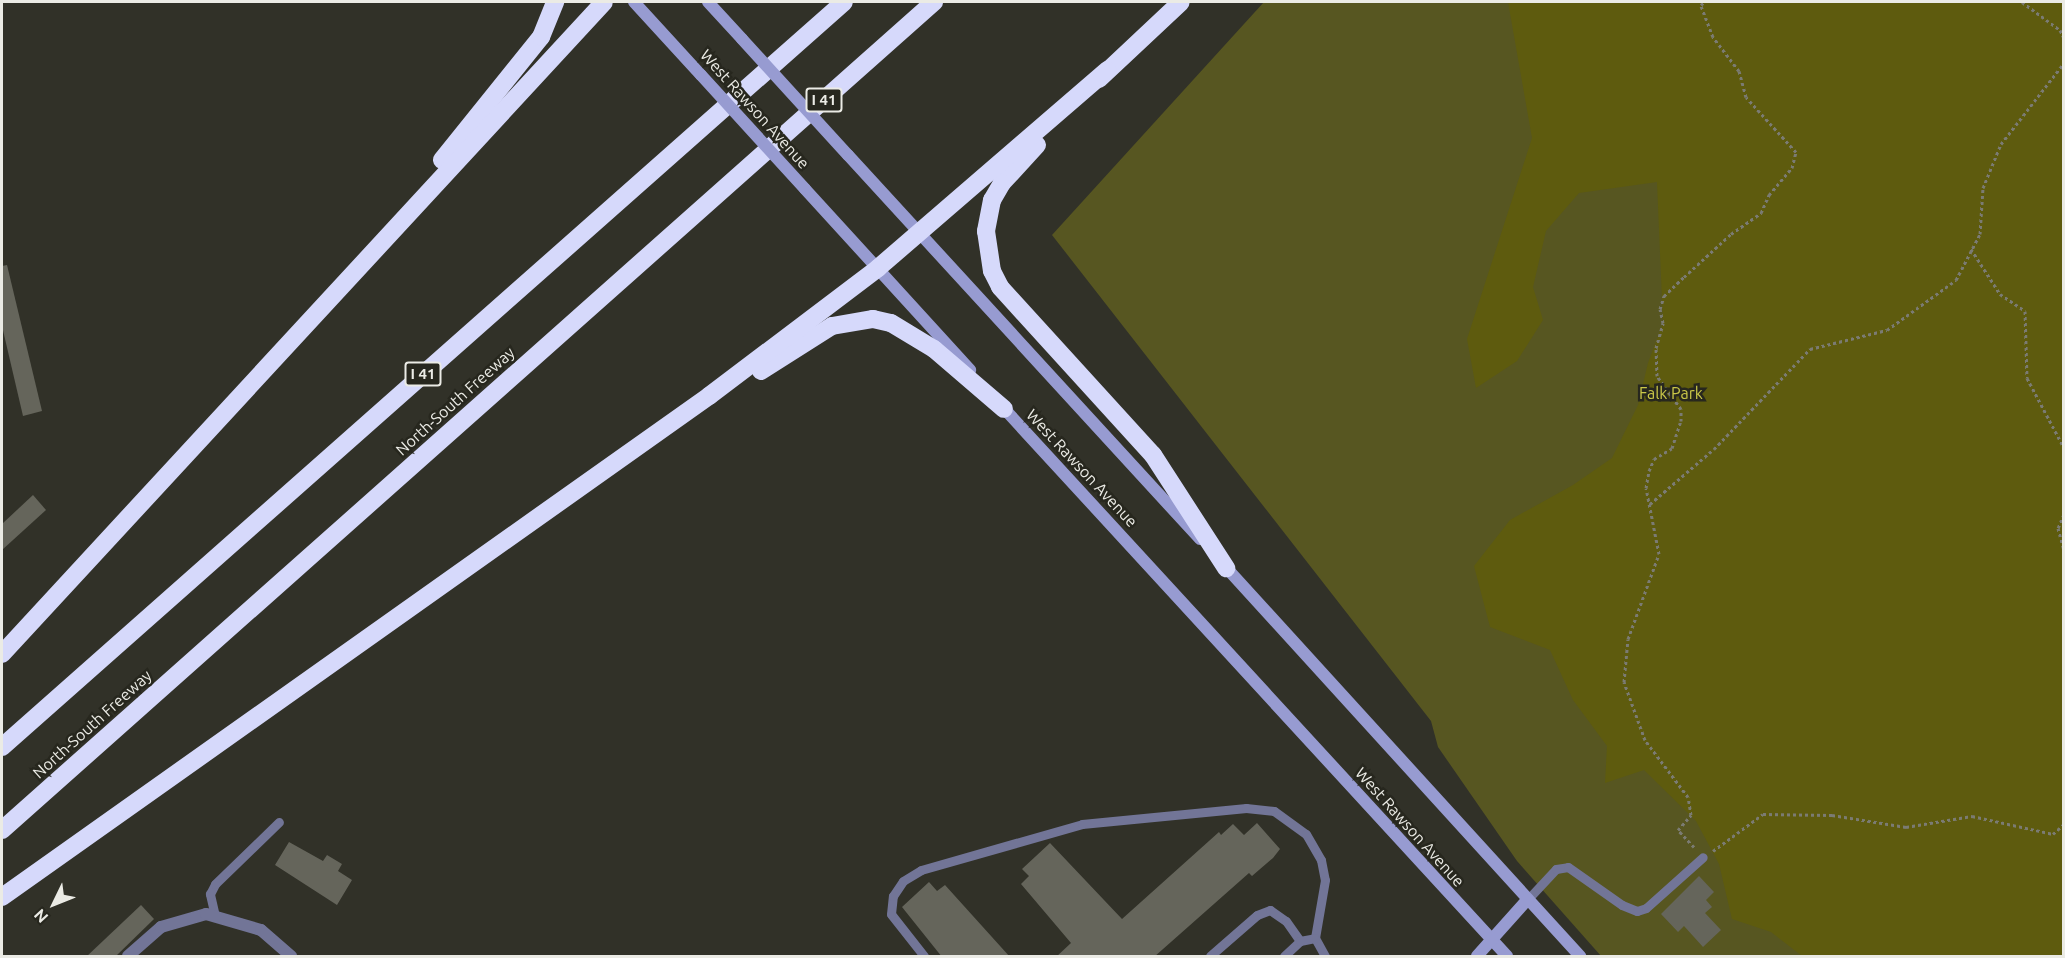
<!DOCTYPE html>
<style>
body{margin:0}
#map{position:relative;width:2065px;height:958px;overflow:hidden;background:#313128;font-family:Ubuntu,sans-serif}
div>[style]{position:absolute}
.green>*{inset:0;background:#575621}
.forest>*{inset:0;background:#5e5b0e}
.building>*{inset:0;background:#65655b}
.path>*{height:3px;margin-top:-1.5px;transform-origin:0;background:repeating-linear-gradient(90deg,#7b7b73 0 3px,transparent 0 6px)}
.lane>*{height:9px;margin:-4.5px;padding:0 4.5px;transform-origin:4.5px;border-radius:4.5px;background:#727597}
.street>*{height:12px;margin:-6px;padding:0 6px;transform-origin:6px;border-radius:6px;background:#727597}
.secondary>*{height:12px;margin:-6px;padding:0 6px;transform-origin:6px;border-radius:6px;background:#979bd1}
.highway>*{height:18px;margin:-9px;padding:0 9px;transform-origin:9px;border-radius:9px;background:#d6d9fb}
.secondary-bridge>*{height:12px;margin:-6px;padding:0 6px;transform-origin:6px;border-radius:6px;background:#979bd1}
span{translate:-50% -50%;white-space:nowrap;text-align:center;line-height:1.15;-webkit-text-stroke:5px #27271e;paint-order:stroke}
.shield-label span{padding:2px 4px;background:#27271e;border:2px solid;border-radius:4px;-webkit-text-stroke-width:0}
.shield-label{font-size:15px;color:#ebebe5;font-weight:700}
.street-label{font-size:16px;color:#ebebe5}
.park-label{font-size:16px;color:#cbc848}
.frame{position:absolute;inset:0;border:3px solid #ebebe5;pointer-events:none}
.north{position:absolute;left:24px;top:874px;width:60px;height:60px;-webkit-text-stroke:4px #27271e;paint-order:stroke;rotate:227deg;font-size:16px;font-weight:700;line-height:24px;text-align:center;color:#ebebe5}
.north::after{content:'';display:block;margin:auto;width:21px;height:27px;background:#ebebe5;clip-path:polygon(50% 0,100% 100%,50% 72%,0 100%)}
</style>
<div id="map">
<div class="green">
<i style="clip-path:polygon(1264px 2px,2063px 2px,1913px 956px,1601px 956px,1517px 861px,1438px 747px,1431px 721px,1052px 235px)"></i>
</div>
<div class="forest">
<i style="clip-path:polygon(1508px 2px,2063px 2px,2063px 956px,1802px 956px,1771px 932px,1732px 919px,1719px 864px,1696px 821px,1644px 770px,1605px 783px,1607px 746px,1573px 700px,1550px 650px,1490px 627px,1474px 566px,1510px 520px,1573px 485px,1612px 458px,1638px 405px,1648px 363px,1663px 323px,1657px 182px,1579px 193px,1546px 231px,1533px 287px,1543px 320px,1517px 361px,1476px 388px,1467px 339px,1532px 138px)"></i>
</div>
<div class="building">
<i style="clip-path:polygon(7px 265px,42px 411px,23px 416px,2px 326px,2px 266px)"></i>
<i style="clip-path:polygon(33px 495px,46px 510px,2px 550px,2px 524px)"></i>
<i style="clip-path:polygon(1257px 823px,1280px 849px,1273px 858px,1252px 876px,1249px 873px,1154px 957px,1056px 957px,1071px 943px,1021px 884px,1029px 876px,1022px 869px,1050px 843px,1122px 919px,1219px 832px,1221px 835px,1233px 824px,1244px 835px)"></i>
<i style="clip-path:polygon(289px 842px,323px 861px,327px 855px,342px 864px,338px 871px,352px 880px,337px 905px,275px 865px)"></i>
<i style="clip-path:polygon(1699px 876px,1714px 892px,1706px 900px,1712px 907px,1705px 913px,1721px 930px,1703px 947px,1684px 926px,1678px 932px,1661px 914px)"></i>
<i style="clip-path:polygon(929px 882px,937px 891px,945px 885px,1010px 957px,942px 957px,902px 907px)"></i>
<i style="clip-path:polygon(141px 905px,154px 919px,115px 957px,86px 957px)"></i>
</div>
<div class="path">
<i style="left:2022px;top:2px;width:47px;rotate:36.4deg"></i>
<i style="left:2060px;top:30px;width:9px;rotate:63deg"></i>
<i style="left:1971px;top:249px;width:54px;rotate:57.2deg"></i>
<i style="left:2000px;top:294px;width:30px;rotate:34deg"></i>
<i style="left:2025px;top:311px;width:67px;rotate:88.3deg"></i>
<i style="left:2027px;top:378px;width:79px;rotate:62.1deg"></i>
<i style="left:1650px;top:504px;width:84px;rotate:-40.7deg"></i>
<i style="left:1714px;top:449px;width:139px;rotate:-46.2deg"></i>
<i style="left:1810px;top:349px;width:79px;rotate:-13.9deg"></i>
<i style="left:1887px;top:330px;width:85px;rotate:-35.9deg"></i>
<i style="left:1956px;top:280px;width:52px;rotate:-62.4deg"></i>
<i style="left:1980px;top:234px;width:46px;rotate:-86.3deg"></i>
<i style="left:1983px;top:188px;width:48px;rotate:-67.8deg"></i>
<i style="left:2001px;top:144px;width:103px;rotate:-52.1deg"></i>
<i style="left:2064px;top:514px;width:15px;rotate:113deg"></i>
<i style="left:2058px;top:528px;width:23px;rotate:75deg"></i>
<i style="left:1694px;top:847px;width:23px;rotate:-133deg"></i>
<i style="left:1678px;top:830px;width:20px;rotate:-49deg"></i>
<i style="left:1691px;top:815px;width:18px;rotate:-99deg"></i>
<i style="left:1688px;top:797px;width:71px;rotate:-127deg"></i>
<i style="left:1645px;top:740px;width:62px;rotate:-109.9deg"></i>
<i style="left:1624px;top:682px;width:43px;rotate:-84.7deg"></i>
<i style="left:1628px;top:639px;width:90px;rotate:-70deg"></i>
<i style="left:1659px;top:554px;width:67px;rotate:-101.1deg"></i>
<i style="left:1646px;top:488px;width:17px;rotate:-80deg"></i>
<i style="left:1649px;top:471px;width:13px;rotate:-67deg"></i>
<i style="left:1654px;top:459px;width:21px;rotate:-31deg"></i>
<i style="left:1672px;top:448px;width:28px;rotate:-72deg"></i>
<i style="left:1681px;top:421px;width:12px;rotate:-90deg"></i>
<i style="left:1681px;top:409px;width:41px;rotate:-126deg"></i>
<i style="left:1657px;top:376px;width:28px;rotate:-92deg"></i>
<i style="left:1656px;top:348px;width:26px;rotate:-74deg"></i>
<i style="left:1663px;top:323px;width:14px;rotate:-102deg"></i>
<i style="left:1660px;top:309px;width:14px;rotate:-73deg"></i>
<i style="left:1664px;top:296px;width:28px;rotate:-44deg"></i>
<i style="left:1684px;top:277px;width:64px;rotate:-42.5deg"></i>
<i style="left:1731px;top:234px;width:37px;rotate:-35deg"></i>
<i style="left:1761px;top:213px;width:20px;rotate:-66deg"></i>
<i style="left:1769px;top:195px;width:35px;rotate:-50deg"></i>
<i style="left:1792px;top:168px;width:16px;rotate:-76deg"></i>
<i style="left:1796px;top:152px;width:74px;rotate:-132.3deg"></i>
<i style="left:1746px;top:97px;width:27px;rotate:-105deg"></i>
<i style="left:1739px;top:71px;width:43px;rotate:-127.4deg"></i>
<i style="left:1713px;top:37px;width:34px;rotate:-111deg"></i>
<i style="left:1701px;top:5px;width:4px;rotate:-45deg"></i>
<i style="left:1713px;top:851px;width:62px;rotate:-36.5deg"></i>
<i style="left:1763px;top:814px;width:69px;rotate:0.8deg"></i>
<i style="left:1832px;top:815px;width:75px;rotate:9.2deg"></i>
<i style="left:1906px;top:827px;width:67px;rotate:-9.5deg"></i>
<i style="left:1972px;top:816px;width:83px;rotate:12.5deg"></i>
<i style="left:2053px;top:834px;width:15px;rotate:-42deg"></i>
</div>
<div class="lane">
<i style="left:1528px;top:899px;width:41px;rotate:-47deg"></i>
<i style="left:1556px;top:869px;width:12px;rotate:-9deg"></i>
<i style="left:1568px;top:867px;width:66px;rotate:35.1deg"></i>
<i style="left:1622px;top:905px;width:16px;rotate:22deg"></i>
<i style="left:1637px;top:911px;width:9px;rotate:-18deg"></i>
<i style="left:1646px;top:908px;width:76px;rotate:-41.8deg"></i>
<i style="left:215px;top:916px;width:23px;rotate:-103deg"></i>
<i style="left:210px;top:894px;width:11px;rotate:-63deg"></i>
<i style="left:215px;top:884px;width:89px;rotate:-44.1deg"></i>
<i style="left:924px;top:956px;width:53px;rotate:-128.2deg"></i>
<i style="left:891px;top:914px;width:18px;rotate:-84deg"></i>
<i style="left:893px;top:896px;width:18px;rotate:-56deg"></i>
<i style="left:903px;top:881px;width:21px;rotate:-31deg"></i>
<i style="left:921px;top:870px;width:167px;rotate:-15.9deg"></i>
<i style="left:1082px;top:824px;width:165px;rotate:-5.6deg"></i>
<i style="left:1246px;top:808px;width:28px;rotate:6deg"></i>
<i style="left:1274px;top:811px;width:39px;rotate:36deg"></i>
<i style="left:1306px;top:834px;width:30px;rotate:60deg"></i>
<i style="left:1321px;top:860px;width:20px;rotate:79deg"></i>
<i style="left:1325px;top:880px;width:59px;rotate:99.8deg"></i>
<i style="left:1315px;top:938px;width:21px;rotate:61deg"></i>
<i style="left:1210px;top:956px;width:62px;rotate:-41.1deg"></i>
<i style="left:1257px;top:915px;width:14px;rotate:-21deg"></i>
<i style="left:1270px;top:910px;width:19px;rotate:35deg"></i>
<i style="left:1286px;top:921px;width:24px;rotate:55deg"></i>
<i style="left:1284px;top:956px;width:22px;rotate:-43deg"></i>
<i style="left:1300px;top:941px;width:15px;rotate:-11deg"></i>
</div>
<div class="street">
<i style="left:128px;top:956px;width:44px;rotate:-41.3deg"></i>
<i style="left:161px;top:927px;width:47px;rotate:-16.1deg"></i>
<i style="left:206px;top:914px;width:57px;rotate:16.2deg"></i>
<i style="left:261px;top:930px;width:40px;rotate:41deg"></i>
</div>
<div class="secondary">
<i style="left:634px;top:2px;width:99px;rotate:47.5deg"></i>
<i style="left:708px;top:2px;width:50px;rotate:47.4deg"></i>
<i style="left:848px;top:155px;width:521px;rotate:47.49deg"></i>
<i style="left:805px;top:189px;width:245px;rotate:47.6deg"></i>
<i style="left:999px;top:403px;width:751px;rotate:47.43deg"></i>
<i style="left:1222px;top:563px;width:532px;rotate:47.67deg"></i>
<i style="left:1477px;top:956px;width:76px;rotate:-48.2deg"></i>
</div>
<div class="highway">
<i style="left:1099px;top:79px;width:112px;rotate:-43.2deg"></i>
<i style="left:1037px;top:145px;width:52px;rotate:132.6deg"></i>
<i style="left:1002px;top:183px;width:20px;rotate:120deg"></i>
<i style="left:992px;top:200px;width:32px;rotate:101deg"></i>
<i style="left:986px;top:231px;width:40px;rotate:81.5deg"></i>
<i style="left:992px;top:271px;width:18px;rotate:63deg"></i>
<i style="left:1000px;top:287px;width:227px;rotate:47.7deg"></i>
<i style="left:1153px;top:455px;width:135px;rotate:57.1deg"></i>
<i style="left:442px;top:160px;width:158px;rotate:-51.2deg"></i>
<i style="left:541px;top:37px;width:38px;rotate:-68deg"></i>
<i style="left:761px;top:371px;width:84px;rotate:-32.4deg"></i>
<i style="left:832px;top:326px;width:42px;rotate:-9.7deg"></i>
<i style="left:873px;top:319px;width:18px;rotate:13deg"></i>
<i style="left:891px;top:323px;width:50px;rotate:31.2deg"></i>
<i style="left:934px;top:349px;width:92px;rotate:40.6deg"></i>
<i style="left:2px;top:654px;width:887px;rotate:-47.28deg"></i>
<i style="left:2px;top:747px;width:1124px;rotate:-41.5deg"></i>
<i style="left:2px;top:830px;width:1247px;rotate:-41.62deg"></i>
<i style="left:2px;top:897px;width:867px;rotate:-35.32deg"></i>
<i style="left:709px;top:396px;width:212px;rotate:-37.1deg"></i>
<i style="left:878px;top:268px;width:303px;rotate:-40.8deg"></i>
</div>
<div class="secondary-bridge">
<i style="left:742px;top:39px;width:157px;rotate:47.6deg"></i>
<i style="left:701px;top:75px;width:154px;rotate:47.6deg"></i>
</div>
<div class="shield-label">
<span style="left:824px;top:100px">I 41</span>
<span style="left:423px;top:374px">I 41</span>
</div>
<div class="street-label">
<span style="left:755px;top:109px;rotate:48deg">West Rawson Avenue</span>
<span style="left:455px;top:401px;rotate:-42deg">North-South Freeway</span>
<span style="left:1082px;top:468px;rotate:47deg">West Rawson Avenue</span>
<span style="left:92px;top:724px;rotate:-42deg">North-South Freeway</span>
<span style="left:1410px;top:827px;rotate:48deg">West Rawson Avenue</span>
</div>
<div class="park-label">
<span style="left:1671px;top:393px">Falk Park</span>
</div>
<div class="frame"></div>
<div class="north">N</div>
</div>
